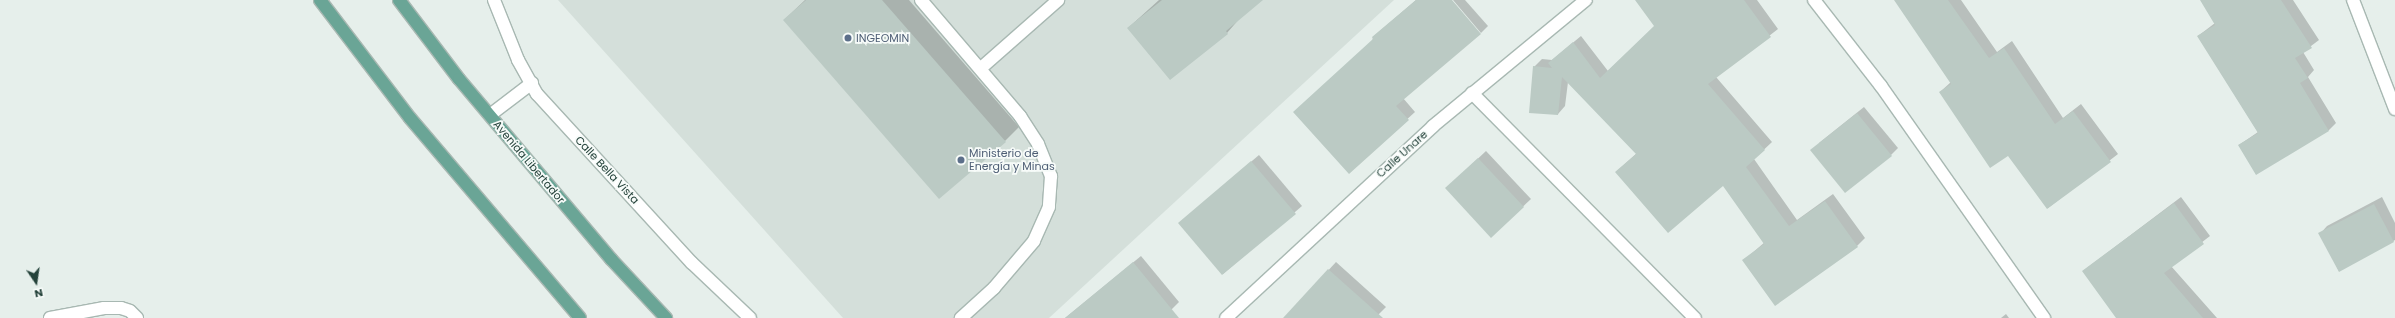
<!DOCTYPE html>
<meta charset="utf-8">
<style>
body{margin:0}
#map{position:relative;width:2395px;height:318px;overflow:hidden;background:#e6efeb;font-family:Poppins,sans-serif}
div>[style]{position:absolute}
.built>*{inset:0;background:#d4dfda}
.shadow>*{inset:0;background:#0003}
.building>*{inset:0;background:#bbcac4}
.roads{filter:drop-shadow(1px 0 #a8b8b2) drop-shadow(-1px 0 #a8b8b2) drop-shadow(0 1px #a8b8b2) drop-shadow(0 -1px #a8b8b2)}
.minor>*{height:12px;margin:-6px;padding:0 6px;transform-origin:6px;border-radius:6px;background:#fff}
.major>*{height:12px;margin:-6px;padding:0 6px;transform-origin:6px;border-radius:6px;background:#6aa596}
.dots>*{width:11px;height:11px;translate:-50% -50%;box-sizing:border-box;border:2px solid #f7fbf9;border-radius:50%}
span{translate:-50% -50%;white-space:nowrap;text-align:center;line-height:1.15;-webkit-text-stroke:3.5px #f7fbf9;paint-order:stroke}
.service-label{font-size:11px;color:#4e5e75}
.left{translate:0 -50%;text-align:left}
.street-label{font-size:11px;color:#24423a}
.north{position:absolute;left:16px;top:262px;width:40px;height:40px;-webkit-text-stroke:3px #f7fbf9;paint-order:stroke;rotate:167deg;font-size:11px;font-weight:700;line-height:16px;text-align:center;color:#24423a}
.north::after{content:'';display:block;margin:auto;width:14px;height:18px;background:#24423a;clip-path:polygon(50% 0,100% 100%,50% 72%,0 100%)}
</style>
<div id="map">
<div class="built">
<i style="clip-path:polygon(558px 0,1394px 0,1049px 318px,843px 318px)"></i>
</div>
<div class="shadow">
<i style="clip-path:polygon(805px 0,909px 0,1019px 127px,1005px 141px,784px 20px)"></i>
<i style="clip-path:polygon(1159px 0,1261px 0,1240px 18px,1227px 33px,1128px 28px)"></i>
<i style="clip-path:polygon(1416px 0,1451px 0,1403px 98px,1415px 112px,1349px 172px,1373px 37px)"></i>
<i style="clip-path:polygon(1453px 0,1465px 0,1488px 26px,1481px 33px)"></i>
<i style="clip-path:polygon(1646px 0,1757px 0,1778px 29px,1716px 77px,1772px 142px,1754px 159px,1797px 220px,1833px 194px,1865px 238px,1857px 246px,1744px 260px,1765px 242px,1724px 185px,1616px 172px,1637px 153px,1568px 82px,1565px 106px,1558px 114px,1534px 67px,1542px 59px,1552px 60px,1581px 36px,1608px 71px,1656px 26px)"></i>
<i style="clip-path:polygon(1895px 0,1961px 0,1997px 52px,2012px 41px,2063px 118px,2081px 104px,2118px 154px,2048px 208px,2009px 154px,1940px 92px,1951px 82px)"></i>
<i style="clip-path:polygon(2201px 0,2293px 0,2319px 40px,2303px 52px,2314px 70px,2308px 77px,2336px 123px,2329px 130px,2256px 173px,2239px 145px,2258px 132px,2198px 36px,2215px 23px)"></i>
<i style="clip-path:polygon(1864px 107px,1898px 148px,1891px 155px,1819px 143px)"></i>
<i style="clip-path:polygon(1486px 151px,1531px 199px,1491px 236px,1454px 181px)"></i>
<i style="clip-path:polygon(1259px 155px,1302px 206px,1223px 274px,1179px 223px)"></i>
<i style="clip-path:polygon(2181px 197px,2210px 236px,2171px 266px,2217px 318px,2118px 318px,2083px 271px)"></i>
<i style="clip-path:polygon(2382px 197px,2395px 223px,2395px 240px,2339px 271px,2320px 234px,2327px 226px)"></i>
<i style="clip-path:polygon(1141px 256px,1179px 302px,1172px 309px,1161px 318px,1065px 318px)"></i>
<i style="clip-path:polygon(1336px 262px,1386px 307px,1375px 318px,1295px 318px,1289px 313px)"></i>
<i style="clip-path:polygon(2006px 314px,2009px 318px,2001px 318px)"></i>
</div>
<div class="building">
<i style="clip-path:polygon(806px 0,882px 0,1006px 142px,939px 199px,783px 20px)"></i>
<i style="clip-path:polygon(1162px 0,1263px 0,1226px 31px,1228px 34px,1170px 80px,1127px 28px)"></i>
<i style="clip-path:polygon(1416px 0,1452px 0,1481px 34px,1396px 106px,1409px 120px,1349px 174px,1293px 112px,1373px 39px,1372px 37px)"></i>
<i style="clip-path:polygon(1635px 0,1744px 0,1771px 37px,1708px 84px,1765px 150px,1746px 167px,1789px 226px,1825px 201px,1858px 247px,1775px 306px,1742px 260px,1764px 244px,1723px 186px,1668px 233px,1615px 172px,1636px 154px,1562px 77px,1558px 115px,1529px 113px,1533px 66px,1552px 68px,1548px 63px,1573px 42px,1600px 78px,1654px 26px)"></i>
<i style="clip-path:polygon(1894px 0,1948px 0,1989px 58px,2004px 48px,2055px 124px,2073px 111px,2111px 162px,2047px 209px,2008px 156px,1990px 168px,1939px 92px,1951px 84px)"></i>
<i style="clip-path:polygon(2200px 0,2281px 0,2312px 48px,2295px 58px,2308px 78px,2300px 83px,2329px 131px,2256px 175px,2238px 145px,2258px 133px,2197px 36px,2215px 25px)"></i>
<i style="clip-path:polygon(1857px 113px,1892px 156px,1845px 193px,1810px 150px)"></i>
<i style="clip-path:polygon(1478px 158px,1524px 207px,1491px 238px,1445px 188px)"></i>
<i style="clip-path:polygon(1251px 161px,1296px 214px,1222px 275px,1178px 223px)"></i>
<i style="clip-path:polygon(2174px 203px,2204px 244px,2164px 273px,2203px 318px,2116px 318px,2082px 271px)"></i>
<i style="clip-path:polygon(2374px 204px,2394px 242px,2339px 272px,2318px 233px)"></i>
<i style="clip-path:polygon(1133px 262px,1179px 318px,1065px 318px)"></i>
<i style="clip-path:polygon(1328px 269px,1383px 318px,1283px 318px)"></i>
</div>
<div class="roads">
<div class="minor">
<i style="left:494px;top:0;width:65px;rotate:68.2deg"></i>
<i style="left:518px;top:60px;width:39px;rotate:61deg"></i>
<i style="left:537px;top:94px;width:229px;rotate:47.5deg"></i>
<i style="left:692px;top:263px;width:80px;rotate:43.5deg"></i>
<i style="left:921px;top:0;width:153px;rotate:49.5deg"></i>
<i style="left:1020px;top:116px;width:33px;rotate:57deg"></i>
<i style="left:1038px;top:144px;width:35px;rotate:68deg"></i>
<i style="left:1051px;top:176px;width:31px;rotate:94deg"></i>
<i style="left:1049px;top:207px;width:37px;rotate:114deg"></i>
<i style="left:1034px;top:241px;width:62px;rotate:130.4deg"></i>
<i style="left:994px;top:288px;width:45px;rotate:137.7deg"></i>
<i style="left:1814px;top:0;width:109px;rotate:52.1deg"></i>
<i style="left:1881px;top:86px;width:284px;rotate:54.9deg"></i>
<i style="left:2353px;top:0;width:117px;rotate:68.9deg"></i>
<i style="left:981px;top:68px;width:103px;rotate:-41.4deg"></i>
<i style="left:1472px;top:93px;width:317px;rotate:45.3deg"></i>
<i style="left:490px;top:115px;width:53px;rotate:-37.3deg"></i>
<i style="left:50px;top:318px;width:55px;rotate:-10.5deg"></i>
<i style="left:104px;top:308px;width:17px"></i>
<i style="left:121px;top:308px;width:9px;rotate:18deg"></i>
<i style="left:130px;top:311px;width:10px;rotate:45deg"></i>
<i style="left:1226px;top:318px;width:282px;rotate:-42.8deg"></i>
<i style="left:1433px;top:126px;width:198px;rotate:-39.5deg"></i>
</div>
<div class="major">
<i style="left:320px;top:0;width:148px;rotate:52.7deg"></i>
<i style="left:410px;top:118px;width:262px;rotate:49.6deg"></i>
<i style="left:399px;top:0;width:99px;rotate:52.8deg"></i>
<i style="left:459px;top:79px;width:236px;rotate:49.8deg"></i>
<i style="left:611px;top:259px;width:81px;rotate:47deg"></i>
</div>
</div>
<div class="dots">
<i style="left:848px;top:38px;background:#5c6f8a"></i>
<i style="left:961px;top:160px;background:#5c6f8a"></i>
</div>
<div class="service-label">
<span class="left" style="left:856px;top:38px">INGEOMIN</span>
<span class="left" style="left:969px;top:160px">Ministerio de<br>Energía y Minas</span>
</div>
<div class="street-label">
<span style="left:1402px;top:154px;rotate:-42deg">Calle Unare</span>
<span style="left:529px;top:162px;rotate:50deg">Avenida Libertador</span>
<span style="left:607px;top:170px;rotate:47deg">Calle Bella Vista</span>
</div>
<div class="north">N</div>
</div>
